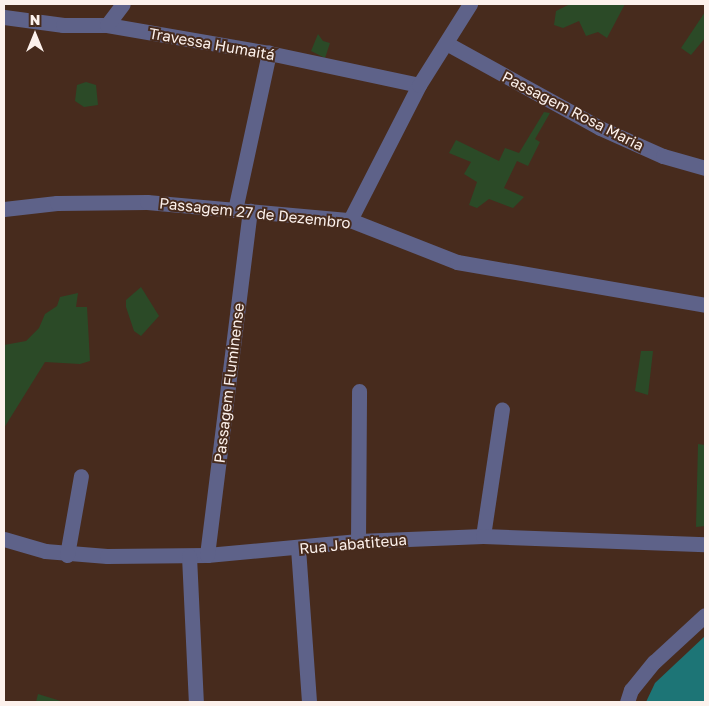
<!DOCTYPE html>
<meta charset="utf-8">
<style>
body{margin:0}
#map{position:relative;width:709px;height:706px;overflow:hidden;background:#472b1d;font-family:"Golos Text",sans-serif}
div>[style]{position:absolute}
.green>*{inset:0;background:#2b4a27}
.water>*{inset:0;background:#1d7576}
.minor>*{height:15px;margin:-7.5px;padding:0 7.5px;transform-origin:7.5px;border-radius:7.5px;background:#5e6289}
span{translate:-50% -50%;white-space:nowrap;text-align:center;line-height:1.15;-webkit-text-stroke:4px #472b1d;paint-order:stroke}
.street-label{font-size:15px;color:#fcf1ec}
.frame{position:absolute;inset:0;border:5px solid #fcf1ec;pointer-events:none}
.north{position:absolute;left:10px;top:10px;width:50px;height:50px;-webkit-text-stroke:4px #472b1d;paint-order:stroke;rotate:0deg;font-size:14px;font-weight:700;line-height:20px;text-align:center;color:#fcf1ec}
.north::after{content:'';display:block;margin:auto;width:18px;height:22px;background:#fcf1ec;clip-path:polygon(50% 0,100% 100%,50% 72%,0 100%)}
</style>
<div id="map">
<div class="green">
<i style="clip-path:polygon(570px 4px,625px 4px,607px 38px,598px 32px,586px 36px,579px 21px,563px 28px,554px 25px,556px 11px)"></i>
<i style="clip-path:polygon(705px 12px,705px 38px,691px 55px,681px 48px)"></i>
<i style="clip-path:polygon(318px 34px,323px 41px,330px 43px,325px 58px,311px 51px)"></i>
<i style="clip-path:polygon(86px 82px,96px 85px,98px 105px,84px 107px,75px 101px,77px 85px)"></i>
<i style="clip-path:polygon(544px 112px,550px 113px,535px 139px,540px 142px,528px 166px,517px 161px,504px 188px,524px 197px,513px 208px,489px 199px,477px 208px,469px 205px,477px 182px,464px 174px,471px 162px,449px 153px,456px 140px,499px 161px,505px 148px,519px 153px)"></i>
<i style="clip-path:polygon(141px 287px,159px 316px,141px 336px,134px 331px,126px 307px,126px 300px)"></i>
<i style="clip-path:polygon(78px 293px,76px 307px,87px 307px,90px 361px,80px 364px,45px 362px,4px 428px,4px 345px,26px 341px,39px 328px,45px 314px,57px 306px,60px 297px)"></i>
<i style="clip-path:polygon(641px 351px,653px 351px,648px 395px,635px 391px)"></i>
<i style="clip-path:polygon(698px 444px,705px 445px,705px 526px,696px 527px)"></i>
<i style="clip-path:polygon(38px 694px,64px 702px,36px 702px)"></i>
</div>
<div class="water">
<i style="clip-path:polygon(705px 636px,705px 702px,646px 702px,655px 683px)"></i>
</div>
<div class="minor">
<i style="left:4px;top:17px;width:60px;rotate:7.7deg"></i>
<i style="left:63px;top:25px;width:44px"></i>
<i style="left:107px;top:25px;width:164px;rotate:9.8deg"></i>
<i style="left:269px;top:53px;width:153px;rotate:12deg"></i>
<i style="left:107px;top:25px;width:26px;rotate:-53deg"></i>
<i style="left:446px;top:43px;width:176px;rotate:28.9deg"></i>
<i style="left:600px;top:128px;width:69px;rotate:24deg"></i>
<i style="left:663px;top:156px;width:44px;rotate:15.9deg"></i>
<i style="left:4px;top:209px;width:53px;rotate:-6.5deg"></i>
<i style="left:57px;top:203px;width:90px;rotate:-0.6deg"></i>
<i style="left:147px;top:202px;width:204px;rotate:5.1deg"></i>
<i style="left:350px;top:220px;width:115px;rotate:21.4deg"></i>
<i style="left:457px;top:262px;width:252px;rotate:9.8deg"></i>
<i style="left:235px;top:210px;width:161px;rotate:-77.8deg"></i>
<i style="left:350px;top:220px;width:152px;rotate:-62.9deg"></i>
<i style="left:419px;top:85px;width:96px;rotate:-57.8deg"></i>
<i style="left:483px;top:536px;width:128px;rotate:-81.5deg"></i>
<i style="left:4px;top:539px;width:43px;rotate:16.3deg"></i>
<i style="left:45px;top:551px;width:62px;rotate:4.6deg"></i>
<i style="left:107px;top:556px;width:100px;rotate:-0.6deg"></i>
<i style="left:207px;top:555px;width:152px;rotate:-5.3deg"></i>
<i style="left:358px;top:541px;width:125px;rotate:-2.3deg"></i>
<i style="left:483px;top:536px;width:222px;rotate:2.1deg"></i>
<i style="left:358px;top:541px;width:150px;rotate:-89.6deg"></i>
<i style="left:298px;top:548px;width:154px;rotate:85.9deg"></i>
<i style="left:67px;top:555px;width:80px;rotate:-80deg"></i>
<i style="left:207px;top:555px;width:347px;rotate:-82.9deg"></i>
<i style="left:189px;top:556px;width:146px;rotate:87.3deg"></i>
<i style="left:627px;top:702px;width:13px;rotate:-72deg"></i>
<i style="left:631px;top:690px;width:36px;rotate:-51deg"></i>
<i style="left:654px;top:662px;width:69px;rotate:-42.7deg"></i>
</div>
<div class="street-label">
<span style="left:212px;top:44px;rotate:10deg">Travessa Humaitá</span>
<span style="left:573px;top:111px;rotate:27deg">Passagem Rosa Maria</span>
<span style="left:255px;top:213px;rotate:6deg">Passagem 27 de Dezembro</span>
<span style="left:229px;top:383px;rotate:-83deg">Passagem Fluminense</span>
<span style="left:353px;top:544px;rotate:-5deg">Rua Jabatiteua</span>
</div>
<div class="frame"></div>
<div class="north">N</div>
</div>
